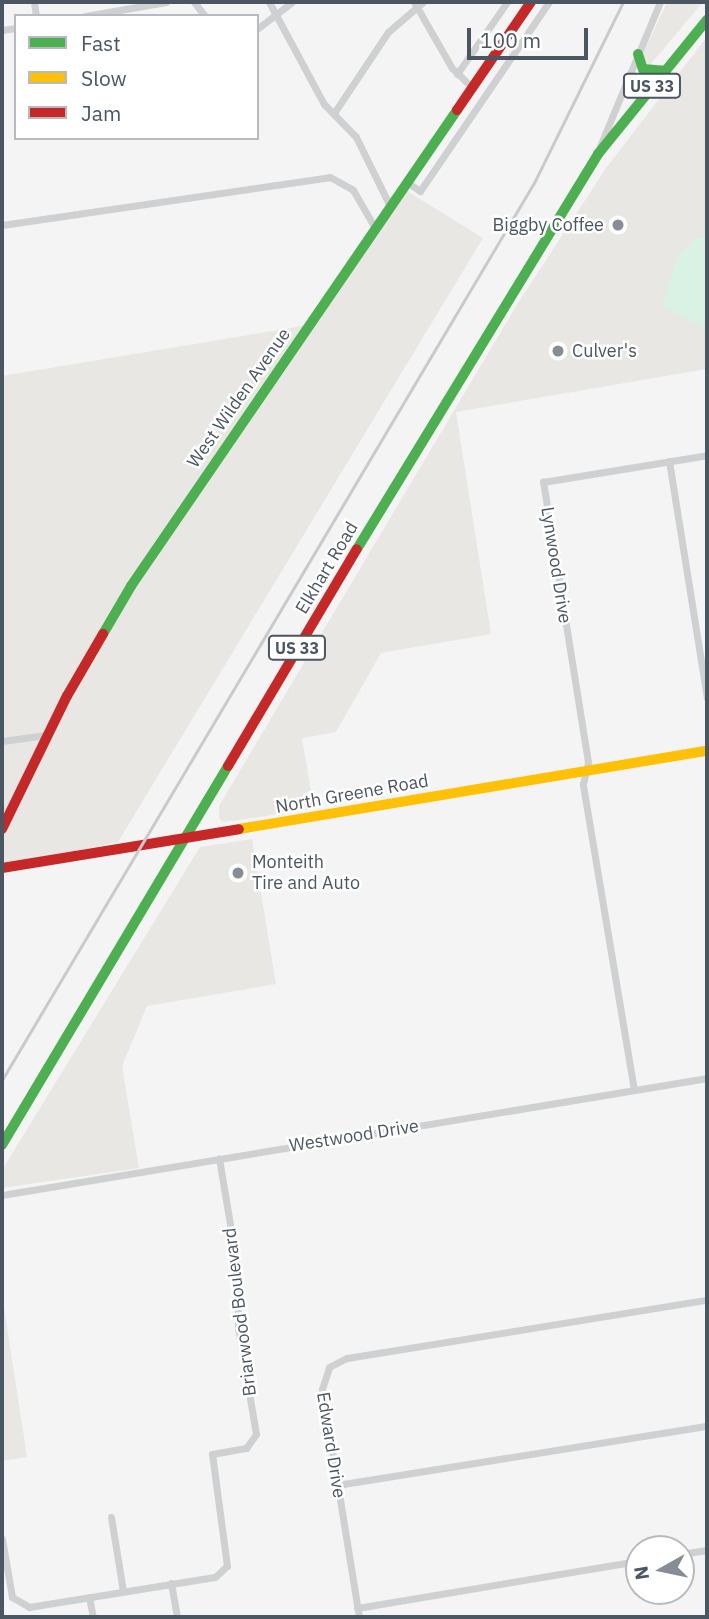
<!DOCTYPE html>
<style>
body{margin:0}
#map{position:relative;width:709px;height:1619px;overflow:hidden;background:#f4f4f4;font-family:"IBM Plex Sans",sans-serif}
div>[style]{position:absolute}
.commercial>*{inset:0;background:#e8e7e3}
.green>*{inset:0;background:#d9f2e3}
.street>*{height:7px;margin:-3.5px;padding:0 3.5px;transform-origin:3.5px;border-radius:3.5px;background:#ced0d2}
.fast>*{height:10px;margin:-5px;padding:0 5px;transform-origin:5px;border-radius:5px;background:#4caf50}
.slow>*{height:10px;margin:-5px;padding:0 5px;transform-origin:5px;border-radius:5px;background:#ffc107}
.jam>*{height:10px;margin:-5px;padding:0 5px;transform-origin:5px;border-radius:5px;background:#c62828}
.rail>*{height:2.5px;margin:-1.25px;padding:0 1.25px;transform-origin:1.25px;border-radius:1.25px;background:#c9cacc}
.dots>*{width:19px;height:19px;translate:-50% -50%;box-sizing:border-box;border:4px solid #fff;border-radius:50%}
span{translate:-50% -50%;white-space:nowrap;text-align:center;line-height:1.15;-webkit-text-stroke:5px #fff;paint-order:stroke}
.shield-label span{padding:2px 5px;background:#fff;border:2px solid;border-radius:5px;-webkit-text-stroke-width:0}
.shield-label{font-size:16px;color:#4a5661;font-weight:700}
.poi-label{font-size:18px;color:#4a5661}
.right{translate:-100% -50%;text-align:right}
.left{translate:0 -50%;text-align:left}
.street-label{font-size:18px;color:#4a5661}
.frame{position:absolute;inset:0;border:4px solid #4a5661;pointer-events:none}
.legend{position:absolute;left:14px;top:14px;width:245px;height:126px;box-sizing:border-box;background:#fff;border:2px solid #b7bbc0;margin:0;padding:9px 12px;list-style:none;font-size:21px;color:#4a5661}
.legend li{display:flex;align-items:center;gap:14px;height:35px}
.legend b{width:35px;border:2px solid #b7bbc0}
.north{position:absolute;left:625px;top:1535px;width:70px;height:70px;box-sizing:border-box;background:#fff;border:2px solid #b7bbc0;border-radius:50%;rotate:261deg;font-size:19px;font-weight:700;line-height:28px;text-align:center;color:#4a5661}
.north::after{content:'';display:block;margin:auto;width:24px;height:32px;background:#868d94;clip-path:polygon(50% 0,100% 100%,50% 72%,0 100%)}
.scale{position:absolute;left:467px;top:28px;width:121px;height:32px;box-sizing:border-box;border:4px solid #4a5661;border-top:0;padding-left:9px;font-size:21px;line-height:24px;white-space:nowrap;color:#4a5661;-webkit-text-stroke:5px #fff;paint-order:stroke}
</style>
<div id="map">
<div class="commercial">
<i style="clip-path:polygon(667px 2px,703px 2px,649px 66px,642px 56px)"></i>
<i style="clip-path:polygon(707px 37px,707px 369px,456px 412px,491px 634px,381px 653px,336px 732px,302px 738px,314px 809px,224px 822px,219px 819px,219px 806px,518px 303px,606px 168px)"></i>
<i style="clip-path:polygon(407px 191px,483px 238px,118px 842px,2px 866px,2px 376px,308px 325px,390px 206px)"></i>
<i style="clip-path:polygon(252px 839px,276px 984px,147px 1006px,122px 1066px,139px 1168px,2px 1188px,2px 1170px,200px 847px)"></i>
<i style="clip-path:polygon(2px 1294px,27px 1457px,2px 1461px)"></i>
</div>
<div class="green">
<i style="clip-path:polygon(707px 237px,707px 329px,662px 307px,677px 256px,696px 238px)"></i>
</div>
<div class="street">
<i style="left:34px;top:2px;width:14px;rotate:82deg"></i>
<i style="left:194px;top:2px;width:18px;rotate:52deg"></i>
<i style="left:269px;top:2px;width:116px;rotate:61.7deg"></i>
<i style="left:324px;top:104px;width:46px;rotate:45.9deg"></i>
<i style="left:356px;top:137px;width:77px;rotate:63.8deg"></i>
<i style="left:414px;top:2px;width:76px;rotate:60.1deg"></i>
<i style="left:452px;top:68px;width:28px;rotate:44deg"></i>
<i style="left:85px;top:16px;width:82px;rotate:-9.8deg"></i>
<i style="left:257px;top:29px;width:44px;rotate:-37.6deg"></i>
<i style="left:2px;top:30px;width:14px;rotate:-8deg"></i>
<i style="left:457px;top:74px;width:88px;rotate:-55.2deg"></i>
<i style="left:334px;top:113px;width:97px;rotate:-56.3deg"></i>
<i style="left:388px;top:32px;width:46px;rotate:-40.6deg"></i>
<i style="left:600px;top:146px;width:156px;rotate:-67.4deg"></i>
<i style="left:407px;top:182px;width:16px;rotate:35deg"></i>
<i style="left:420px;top:191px;width:229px;rotate:-55.7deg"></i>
<i style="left:2px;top:225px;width:331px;rotate:-8.3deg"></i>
<i style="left:330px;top:177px;width:26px;rotate:29deg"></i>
<i style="left:353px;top:190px;width:44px;rotate:59.9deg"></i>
<i style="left:669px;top:461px;width:240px;rotate:80.9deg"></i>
<i style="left:2px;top:741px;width:45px;rotate:-7.6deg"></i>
<i style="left:634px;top:1090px;width:310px;rotate:-99.5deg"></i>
<i style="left:583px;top:784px;width:23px;rotate:-77deg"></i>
<i style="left:588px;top:762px;width:284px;rotate:-99.1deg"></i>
<i style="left:543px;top:482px;width:166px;rotate:-9.3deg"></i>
<i style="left:2px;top:1195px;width:715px;rotate:-9.42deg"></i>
<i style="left:337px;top:1485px;width:375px;rotate:-9.1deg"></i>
<i style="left:111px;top:1517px;width:75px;rotate:80.8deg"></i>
<i style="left:2px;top:1539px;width:59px;rotate:80.2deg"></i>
<i style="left:12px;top:1597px;width:20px;rotate:30deg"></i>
<i style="left:29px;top:1607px;width:188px;rotate:-9.2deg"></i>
<i style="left:215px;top:1577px;width:16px;rotate:-43deg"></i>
<i style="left:227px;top:1566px;width:113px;rotate:-97.6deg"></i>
<i style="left:212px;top:1454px;width:35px;rotate:-10deg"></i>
<i style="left:246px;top:1448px;width:17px;rotate:-54deg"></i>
<i style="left:256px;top:1434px;width:108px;rotate:-99.6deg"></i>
<i style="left:238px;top:1328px;width:62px;rotate:-90.9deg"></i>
<i style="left:237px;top:1266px;width:109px;rotate:-99.5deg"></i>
<i style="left:681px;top:1554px;width:26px;rotate:-9deg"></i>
<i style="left:171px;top:1583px;width:35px;rotate:80deg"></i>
<i style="left:89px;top:1597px;width:20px;rotate:79deg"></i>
<i style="left:357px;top:1608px;width:286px;rotate:-9.5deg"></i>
<i style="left:359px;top:1617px;width:231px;rotate:-99.2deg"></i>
<i style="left:322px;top:1389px;width:23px;rotate:-72deg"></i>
<i style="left:329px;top:1367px;width:20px;rotate:-27deg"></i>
<i style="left:347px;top:1358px;width:365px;rotate:-9.2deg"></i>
</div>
<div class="fast">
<i style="left:638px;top:54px;width:16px;rotate:72deg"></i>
<i style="left:643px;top:69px;width:21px;rotate:5deg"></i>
<i style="left:357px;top:549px;width:463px;rotate:-58.6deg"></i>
<i style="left:598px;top:154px;width:173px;rotate:-50.9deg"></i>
<i style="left:103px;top:634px;width:56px;rotate:-59.7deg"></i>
<i style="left:131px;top:586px;width:577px;rotate:-55.59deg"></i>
<i style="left:2px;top:1145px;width:441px;rotate:-59.2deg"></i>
</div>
<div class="slow">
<i style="left:239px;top:829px;width:474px;rotate:-9.5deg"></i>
</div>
<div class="jam">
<i style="left:457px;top:110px;width:131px;rotate:-55.6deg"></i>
<i style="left:228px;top:766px;width:252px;rotate:-59.3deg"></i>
<i style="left:2px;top:829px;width:148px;rotate:-64deg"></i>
<i style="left:67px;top:696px;width:72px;rotate:-59.9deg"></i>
<i style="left:2px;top:868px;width:240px;rotate:-9.3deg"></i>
</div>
<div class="rail">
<i style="left:2px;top:1080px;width:1043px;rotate:-59.33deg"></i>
<i style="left:534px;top:183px;width:202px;rotate:-63.8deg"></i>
</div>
<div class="dots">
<i style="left:618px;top:225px;background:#868d94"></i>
<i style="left:558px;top:351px;background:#868d94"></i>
<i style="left:238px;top:873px;background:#868d94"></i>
</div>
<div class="shield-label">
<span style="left:652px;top:86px">US 33</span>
<span style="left:297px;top:648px">US 33</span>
</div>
<div class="poi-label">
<span class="right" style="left:604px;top:225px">Biggby Coffee</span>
<span class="left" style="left:572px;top:351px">Culver's</span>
<span class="left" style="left:252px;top:873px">Monteith<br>Tire and Auto</span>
</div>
<div class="street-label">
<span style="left:239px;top:398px;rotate:-55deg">West Wilden Avenue</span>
<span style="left:556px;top:565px;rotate:81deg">Lynwood Drive</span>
<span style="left:327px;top:568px;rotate:-59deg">Elkhart Road</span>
<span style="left:352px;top:794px;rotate:-10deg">North Greene Road</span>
<span style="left:354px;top:1136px;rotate:-9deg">Westwood Drive</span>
<span style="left:240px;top:1312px;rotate:-97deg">Briarwood Boulevard</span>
<span style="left:331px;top:1445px;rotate:81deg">Edward Drive</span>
</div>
<div class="frame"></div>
<ul class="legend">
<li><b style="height:9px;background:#4caf50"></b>Fast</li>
<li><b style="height:9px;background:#ffc107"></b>Slow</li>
<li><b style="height:9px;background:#c62828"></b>Jam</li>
</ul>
<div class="north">N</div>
<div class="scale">100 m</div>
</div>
